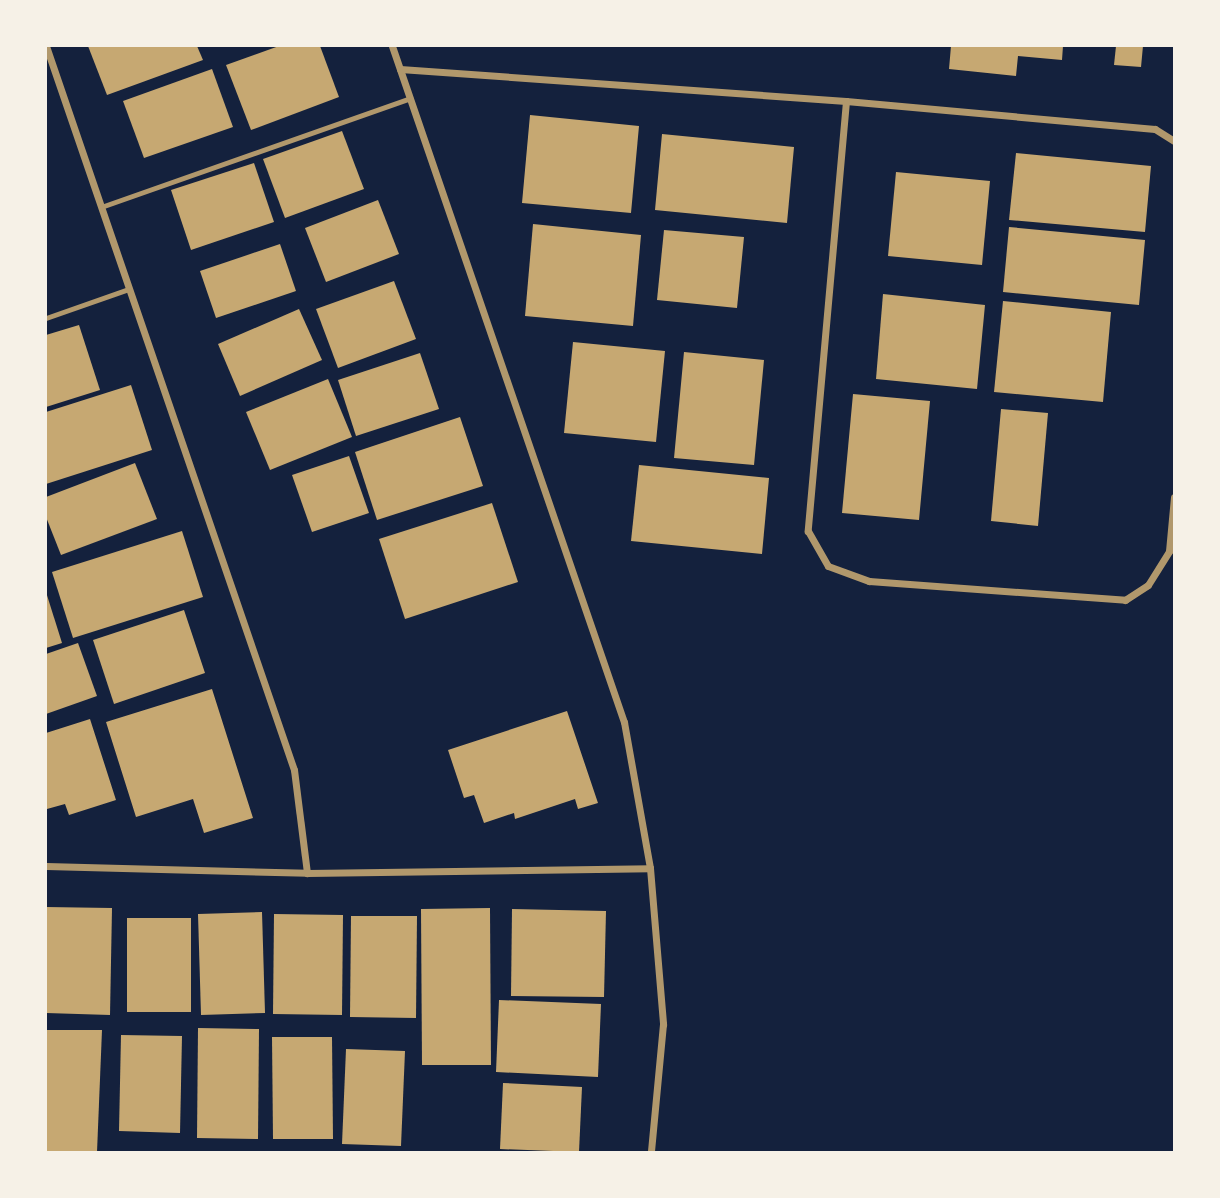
<!DOCTYPE html>
<style>
body{margin:0}
#map{position:relative;width:1220px;height:1198px;overflow:hidden;background:#14213d;font-family:"DM Sans",sans-serif}
div>[style]{position:absolute}
.building>*{inset:0;background:#c6a872}
.service>*{height:5px;margin:-2.5px;padding:0 2.5px;transform-origin:2.5px;border-radius:2.5px;background:#b1986c}
.minor>*{height:7px;margin:-3.5px;padding:0 3.5px;transform-origin:3.5px;border-radius:3.5px;background:#b1986c}
span{translate:-50% -50%;white-space:nowrap;text-align:center;line-height:1.15;-webkit-text-stroke:7px #f6f1e7;paint-order:stroke}
.frame{position:absolute;inset:0;border:47px solid #f6f1e7;pointer-events:none}
</style>
<div id="map">
<div class="building">
<i style="clip-path:polygon(88px 46px,197px 46px,203px 60px,107px 95px)"></i>
<i style="clip-path:polygon(279px 46px,320px 46px,339px 97px,251px 130px,226px 65px)"></i>
<i style="clip-path:polygon(951px 46px,1063px 46px,1062px 60px,1018px 56px,1016px 76px,949px 69px)"></i>
<i style="clip-path:polygon(1116px 46px,1143px 46px,1141px 67px,1114px 65px)"></i>
<i style="clip-path:polygon(212px 69px,233px 127px,144px 158px,123px 101px)"></i>
<i style="clip-path:polygon(530px 115px,639px 126px,631px 213px,522px 203px)"></i>
<i style="clip-path:polygon(342px 131px,364px 189px,285px 218px,263px 159px)"></i>
<i style="clip-path:polygon(662px 134px,794px 147px,787px 223px,655px 210px)"></i>
<i style="clip-path:polygon(1016px 153px,1151px 166px,1145px 232px,1009px 220px)"></i>
<i style="clip-path:polygon(254px 163px,274px 222px,191px 250px,171px 190px)"></i>
<i style="clip-path:polygon(896px 172px,990px 181px,982px 265px,888px 256px)"></i>
<i style="clip-path:polygon(378px 200px,399px 254px,326px 282px,305px 228px)"></i>
<i style="clip-path:polygon(533px 224px,641px 235px,633px 326px,525px 316px)"></i>
<i style="clip-path:polygon(1009px 227px,1145px 240px,1139px 305px,1003px 292px)"></i>
<i style="clip-path:polygon(664px 230px,744px 237px,737px 308px,657px 300px)"></i>
<i style="clip-path:polygon(280px 244px,296px 291px,216px 318px,200px 271px)"></i>
<i style="clip-path:polygon(394px 281px,416px 339px,338px 368px,316px 309px)"></i>
<i style="clip-path:polygon(883px 294px,985px 305px,977px 389px,876px 379px)"></i>
<i style="clip-path:polygon(1003px 301px,1111px 312px,1103px 402px,994px 392px)"></i>
<i style="clip-path:polygon(299px 309px,322px 360px,240px 396px,218px 344px)"></i>
<i style="clip-path:polygon(79px 325px,100px 390px,46px 407px,46px 335px)"></i>
<i style="clip-path:polygon(573px 342px,665px 351px,656px 442px,564px 433px)"></i>
<i style="clip-path:polygon(684px 352px,764px 360px,754px 465px,674px 458px)"></i>
<i style="clip-path:polygon(420px 353px,439px 409px,356px 436px,338px 380px)"></i>
<i style="clip-path:polygon(328px 379px,352px 437px,270px 470px,246px 412px)"></i>
<i style="clip-path:polygon(131px 385px,152px 450px,46px 484px,46px 412px)"></i>
<i style="clip-path:polygon(853px 394px,930px 401px,919px 520px,842px 513px)"></i>
<i style="clip-path:polygon(1001px 409px,1048px 413px,1038px 526px,991px 521px)"></i>
<i style="clip-path:polygon(460px 417px,483px 486px,377px 520px,355px 452px)"></i>
<i style="clip-path:polygon(349px 456px,369px 513px,312px 532px,292px 475px)"></i>
<i style="clip-path:polygon(135px 463px,157px 519px,61px 555px,46px 517px,46px 497px)"></i>
<i style="clip-path:polygon(639px 465px,769px 478px,762px 554px,631px 541px)"></i>
<i style="clip-path:polygon(492px 503px,518px 582px,405px 619px,379px 539px)"></i>
<i style="clip-path:polygon(182px 531px,203px 597px,73px 638px,52px 572px)"></i>
<i style="clip-path:polygon(46px 592px,62px 643px,46px 648px)"></i>
<i style="clip-path:polygon(184px 610px,205px 673px,114px 704px,93px 640px)"></i>
<i style="clip-path:polygon(78px 643px,97px 696px,46px 714px,46px 654px)"></i>
<i style="clip-path:polygon(212px 689px,253px 818px,204px 833px,193px 799px,136px 817px,106px 722px)"></i>
<i style="clip-path:polygon(567px 711px,598px 803px,578px 809px,575px 799px,515px 819px,514px 813px,484px 823px,474px 795px,464px 798px,448px 750px)"></i>
<i style="clip-path:polygon(90px 719px,116px 800px,69px 815px,65px 804px,47px 809px,46px 733px)"></i>
<i style="clip-path:polygon(46px 907px,112px 908px,110px 1015px,46px 1013px)"></i>
<i style="clip-path:polygon(490px 908px,491px 1065px,422px 1065px,421px 909px)"></i>
<i style="clip-path:polygon(512px 909px,606px 911px,604px 997px,511px 996px)"></i>
<i style="clip-path:polygon(262px 912px,265px 1013px,201px 1015px,198px 914px)"></i>
<i style="clip-path:polygon(274px 914px,343px 915px,342px 1015px,273px 1014px)"></i>
<i style="clip-path:polygon(351px 916px,417px 916px,416px 1018px,350px 1017px)"></i>
<i style="clip-path:polygon(127px 918px,191px 918px,191px 1012px,127px 1012px)"></i>
<i style="clip-path:polygon(499px 1000px,601px 1004px,598px 1077px,496px 1072px)"></i>
<i style="clip-path:polygon(198px 1028px,259px 1029px,258px 1139px,197px 1138px)"></i>
<i style="clip-path:polygon(46px 1030px,102px 1030px,97px 1152px,46px 1152px)"></i>
<i style="clip-path:polygon(121px 1035px,182px 1036px,180px 1133px,119px 1131px)"></i>
<i style="clip-path:polygon(272px 1037px,332px 1037px,333px 1139px,273px 1139px)"></i>
<i style="clip-path:polygon(346px 1049px,405px 1051px,401px 1146px,342px 1144px)"></i>
<i style="clip-path:polygon(503px 1083px,582px 1087px,579px 1152px,500px 1149px)"></i>
</div>
<div class="service">
<i style="left:101px;top:207px;width:328px;rotate:-19.4deg"></i>
<i style="left:46px;top:318px;width:88px;rotate:-19.3deg"></i>
</div>
<div class="minor">
<i style="left:46px;top:46px;width:765px;rotate:71.09deg"></i>
<i style="left:294px;top:770px;width:104px;rotate:82.8deg"></i>
<i style="left:392px;top:46px;width:715px;rotate:71.06deg"></i>
<i style="left:624px;top:722px;width:148px;rotate:79.9deg"></i>
<i style="left:650px;top:868px;width:157px;rotate:85.2deg"></i>
<i style="left:663px;top:1024px;width:129px;rotate:95.4deg"></i>
<i style="left:400px;top:69px;width:447px;rotate:4.1deg"></i>
<i style="left:846px;top:101px;width:310px;rotate:5.2deg"></i>
<i style="left:1155px;top:129px;width:22px;rotate:32deg"></i>
<i style="left:846px;top:101px;width:432px;rotate:95.1deg"></i>
<i style="left:808px;top:531px;width:40px;rotate:60.3deg"></i>
<i style="left:828px;top:566px;width:44px;rotate:20.1deg"></i>
<i style="left:869px;top:581px;width:257px;rotate:4.2deg"></i>
<i style="left:1125px;top:600px;width:27px;rotate:-33deg"></i>
<i style="left:1148px;top:585px;width:40px;rotate:-58deg"></i>
<i style="left:1169px;top:551px;width:54px;rotate:-84.7deg"></i>
<i style="left:46px;top:866px;width:261px;rotate:1.5deg"></i>
<i style="left:307px;top:873px;width:343px;rotate:-0.8deg"></i>
</div>
<div class="frame"></div>
</div>
